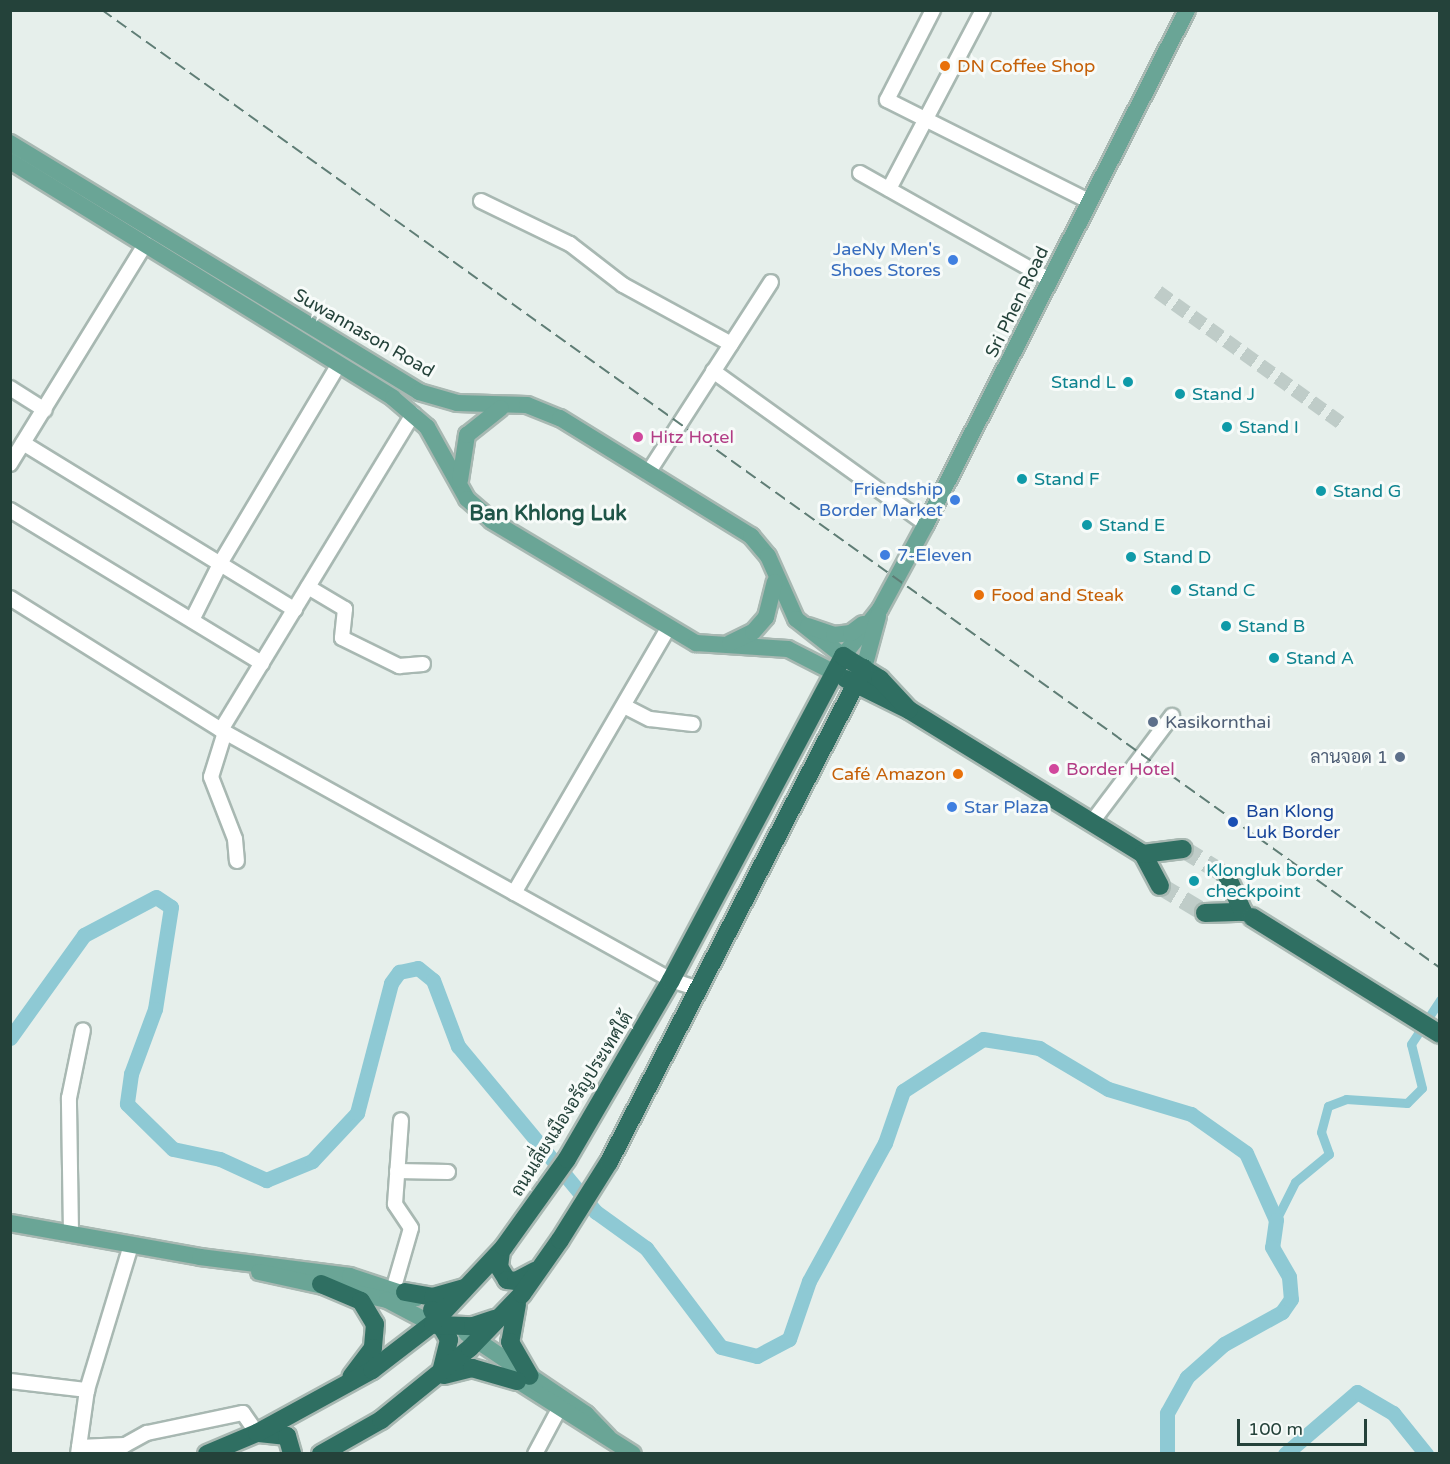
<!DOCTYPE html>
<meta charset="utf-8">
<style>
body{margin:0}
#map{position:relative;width:1450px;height:1464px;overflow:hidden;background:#e6efeb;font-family:"Varela Round",Sarabun,sans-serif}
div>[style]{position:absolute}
.canal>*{height:9px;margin:-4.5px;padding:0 4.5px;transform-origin:4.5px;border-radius:4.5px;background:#8ec9d4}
.river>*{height:15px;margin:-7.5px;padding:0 7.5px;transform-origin:7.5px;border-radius:7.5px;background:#8ec9d4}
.minor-tunnel>*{height:14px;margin-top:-7px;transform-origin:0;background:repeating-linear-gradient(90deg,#bfccc8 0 14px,transparent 0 21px)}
.highway-tunnel>*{height:18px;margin-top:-9px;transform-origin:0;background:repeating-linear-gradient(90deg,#bfccc8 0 18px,transparent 0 27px)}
.roads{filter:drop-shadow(2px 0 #a8b8b2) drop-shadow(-2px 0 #a8b8b2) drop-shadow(0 2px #a8b8b2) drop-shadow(0 -2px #a8b8b2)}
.minor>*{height:14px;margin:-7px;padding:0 7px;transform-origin:7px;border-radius:7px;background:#fff}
.major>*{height:16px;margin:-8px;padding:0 8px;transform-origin:8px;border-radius:8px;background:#6aa596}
.highway>*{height:18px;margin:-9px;padding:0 9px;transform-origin:9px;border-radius:9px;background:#2f6f62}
.rail>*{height:2px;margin-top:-1px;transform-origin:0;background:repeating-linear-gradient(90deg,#5f7d75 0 12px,transparent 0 18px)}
.dots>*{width:16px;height:16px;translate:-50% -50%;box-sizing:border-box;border:3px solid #f7fbf9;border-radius:50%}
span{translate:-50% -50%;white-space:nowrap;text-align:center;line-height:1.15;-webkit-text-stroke:6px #f7fbf9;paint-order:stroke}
.food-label{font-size:18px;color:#c56008}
.left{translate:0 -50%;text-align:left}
.right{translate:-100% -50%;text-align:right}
.shop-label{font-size:18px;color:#366cbe}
.street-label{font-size:18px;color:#24423a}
.culture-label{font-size:18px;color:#0d838f}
.hotel-label{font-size:18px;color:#b23c85}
.service-label{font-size:18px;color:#4e5e75}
.transit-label{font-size:18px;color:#164399}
.quarter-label{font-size:21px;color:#1f5548;font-weight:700}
.frame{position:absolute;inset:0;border:12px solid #24423a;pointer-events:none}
.scale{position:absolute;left:1237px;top:1419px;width:130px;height:27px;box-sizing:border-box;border:3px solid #24423a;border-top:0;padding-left:8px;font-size:18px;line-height:21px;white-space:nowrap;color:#24423a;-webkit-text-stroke:4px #f7fbf9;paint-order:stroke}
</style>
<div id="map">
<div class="canal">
<i style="left:1276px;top:1220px;width:42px;rotate:-63.4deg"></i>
<i style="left:1295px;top:1182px;width:44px;rotate:-39.5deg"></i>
<i style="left:1329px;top:1154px;width:23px;rotate:-110deg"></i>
<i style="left:1321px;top:1132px;width:27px;rotate:-75deg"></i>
<i style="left:1328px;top:1106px;width:19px;rotate:-21deg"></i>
<i style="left:1346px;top:1099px;width:61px;rotate:3.8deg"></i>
<i style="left:1407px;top:1103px;width:21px;rotate:-45deg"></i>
<i style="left:1422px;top:1088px;width:45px;rotate:-104deg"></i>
<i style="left:1411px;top:1044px;width:53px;rotate:-56.6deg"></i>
</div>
<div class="river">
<i style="left:10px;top:1038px;width:127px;rotate:-54.3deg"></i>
<i style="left:84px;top:935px;width:81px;rotate:-27.8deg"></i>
<i style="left:156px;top:897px;width:18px;rotate:34deg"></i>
<i style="left:171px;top:907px;width:103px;rotate:98.9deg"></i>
<i style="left:155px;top:1009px;width:69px;rotate:110.3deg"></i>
<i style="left:131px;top:1074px;width:30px;rotate:98deg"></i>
<i style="left:127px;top:1104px;width:64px;rotate:44.4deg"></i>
<i style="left:173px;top:1149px;width:48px;rotate:12deg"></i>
<i style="left:220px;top:1159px;width:51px;rotate:24.5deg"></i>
<i style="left:266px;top:1180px;width:50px;rotate:-22.4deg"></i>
<i style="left:312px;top:1161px;width:66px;rotate:-46.8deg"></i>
<i style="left:357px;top:1113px;width:134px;rotate:-75.3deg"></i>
<i style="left:391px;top:983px;width:14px;rotate:-54deg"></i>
<i style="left:399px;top:972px;width:19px;rotate:-12deg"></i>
<i style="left:418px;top:968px;width:19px;rotate:39deg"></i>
<i style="left:433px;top:980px;width:71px;rotate:69.3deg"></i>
<i style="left:458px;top:1046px;width:216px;rotate:50.3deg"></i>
<i style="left:596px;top:1212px;width:62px;rotate:35.8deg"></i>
<i style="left:646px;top:1248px;width:124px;rotate:52.9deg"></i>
<i style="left:721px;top:1347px;width:37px;rotate:14deg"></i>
<i style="left:757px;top:1356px;width:36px;rotate:-28deg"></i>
<i style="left:789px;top:1339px;width:61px;rotate:-71deg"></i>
<i style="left:809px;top:1281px;width:158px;rotate:-61.2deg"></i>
<i style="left:885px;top:1143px;width:55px;rotate:-70.9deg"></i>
<i style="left:903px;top:1091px;width:95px;rotate:-33deg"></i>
<i style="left:983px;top:1039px;width:57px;rotate:9.1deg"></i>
<i style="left:1039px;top:1048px;width:80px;rotate:30.7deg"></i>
<i style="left:1108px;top:1089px;width:87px;rotate:16.8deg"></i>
<i style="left:1191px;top:1114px;width:67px;rotate:35.3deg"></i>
<i style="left:1246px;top:1153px;width:73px;rotate:65.9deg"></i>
<i style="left:1276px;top:1220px;width:27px;rotate:98deg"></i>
<i style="left:1272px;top:1247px;width:34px;rotate:60deg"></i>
<i style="left:1289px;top:1277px;width:22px;rotate:85deg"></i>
<i style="left:1291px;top:1299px;width:16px;rotate:125deg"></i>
<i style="left:1282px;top:1312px;width:66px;rotate:151.1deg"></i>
<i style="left:1224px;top:1344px;width:50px;rotate:138.3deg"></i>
<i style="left:1187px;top:1377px;width:41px;rotate:119.1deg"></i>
<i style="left:1167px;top:1413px;width:41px;rotate:90deg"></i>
<i style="left:1285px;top:1454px;width:95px;rotate:-40.7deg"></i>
<i style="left:1357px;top:1392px;width:42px;rotate:30.3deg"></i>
<i style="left:1393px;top:1413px;width:53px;rotate:51.2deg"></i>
</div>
<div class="minor-tunnel">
<i style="left:1158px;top:292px;width:230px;rotate:35.6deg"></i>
</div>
<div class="highway-tunnel">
<i style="left:1183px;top:849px;width:52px;rotate:31.5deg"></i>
<i style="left:1160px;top:886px;width:52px;rotate:31deg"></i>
</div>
<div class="roads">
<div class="minor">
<i style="left:933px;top:10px;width:101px;rotate:117.1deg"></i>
<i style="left:887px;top:100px;width:226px;rotate:26.6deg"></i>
<i style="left:860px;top:173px;width:218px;rotate:29.4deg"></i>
<i style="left:889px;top:189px;width:202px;rotate:-62.3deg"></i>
<i style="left:481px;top:201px;width:99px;rotate:25.8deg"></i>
<i style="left:570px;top:244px;width:67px;rotate:37.7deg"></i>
<i style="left:623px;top:285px;width:123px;rotate:28.6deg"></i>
<i style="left:713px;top:371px;width:262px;rotate:35.7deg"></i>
<i style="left:10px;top:388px;width:41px;rotate:32.2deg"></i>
<i style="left:23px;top:443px;width:319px;rotate:31.5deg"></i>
<i style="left:10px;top:464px;width:259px;rotate:-58.4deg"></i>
<i style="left:648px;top:473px;width:227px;rotate:-57.2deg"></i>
<i style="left:10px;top:510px;width:295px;rotate:31.3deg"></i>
<i style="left:308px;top:587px;width:43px;rotate:30.7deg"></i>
<i style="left:345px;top:609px;width:29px;rotate:96deg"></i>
<i style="left:342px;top:638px;width:64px;rotate:26.2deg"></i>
<i style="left:399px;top:666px;width:24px;rotate:-5deg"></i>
<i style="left:10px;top:598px;width:249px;rotate:32deg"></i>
<i style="left:221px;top:730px;width:515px;rotate:29.05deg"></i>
<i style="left:671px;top:980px;width:28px;rotate:18deg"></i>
<i style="left:192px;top:620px;width:65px;rotate:-63.4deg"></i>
<i style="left:221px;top:562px;width:230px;rotate:-59.2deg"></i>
<i style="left:624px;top:706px;width:29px;rotate:27deg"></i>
<i style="left:650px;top:719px;width:43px;rotate:6.6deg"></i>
<i style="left:221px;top:730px;width:370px;rotate:-58.7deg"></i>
<i style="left:225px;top:732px;width:47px;rotate:107.3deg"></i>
<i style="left:211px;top:777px;width:66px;rotate:68.8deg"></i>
<i style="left:235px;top:839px;width:22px;rotate:85deg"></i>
<i style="left:1092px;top:822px;width:133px;rotate:-53deg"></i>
<i style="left:514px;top:893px;width:306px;rotate:-59.8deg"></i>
<i style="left:397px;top:1171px;width:51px;rotate:1.1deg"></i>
<i style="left:71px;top:1232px;width:134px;rotate:-90.9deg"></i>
<i style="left:69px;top:1098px;width:69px;rotate:-78.4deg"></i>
<i style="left:394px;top:1287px;width:61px;rotate:-73.9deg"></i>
<i style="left:411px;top:1228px;width:29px;rotate:-124deg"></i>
<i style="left:395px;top:1204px;width:84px;rotate:-85.9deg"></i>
<i style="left:10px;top:1381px;width:78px;rotate:6.7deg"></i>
<i style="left:79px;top:1447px;width:46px;rotate:-2.5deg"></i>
<i style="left:125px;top:1445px;width:25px;rotate:-29deg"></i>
<i style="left:147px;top:1433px;width:98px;rotate:-11.8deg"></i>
<i style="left:243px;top:1413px;width:24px;rotate:55deg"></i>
<i style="left:78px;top:1454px;width:65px;rotate:-82deg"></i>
<i style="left:87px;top:1390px;width:152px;rotate:-73.1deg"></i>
<i style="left:535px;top:1454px;width:49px;rotate:-61.9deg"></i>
</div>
<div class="major">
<i style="left:10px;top:143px;width:479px;rotate:31.3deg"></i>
<i style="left:419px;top:392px;width:40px;rotate:16deg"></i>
<i style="left:457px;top:403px;width:70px;rotate:1.6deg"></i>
<i style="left:527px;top:405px;width:35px;rotate:22deg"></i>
<i style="left:560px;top:418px;width:225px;rotate:31.7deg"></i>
<i style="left:751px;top:536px;width:26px;rotate:50deg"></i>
<i style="left:768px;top:556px;width:69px;rotate:66deg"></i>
<i style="left:796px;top:619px;width:60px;rotate:38.2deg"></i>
<i style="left:843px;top:656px;width:60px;rotate:-51.8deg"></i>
<i style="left:880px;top:609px;width:97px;rotate:-61.6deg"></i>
<i style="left:926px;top:524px;width:576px;rotate:-63.08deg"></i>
<i style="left:10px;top:161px;width:450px;rotate:31.7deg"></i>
<i style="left:393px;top:398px;width:45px;rotate:40.5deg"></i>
<i style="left:427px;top:427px;width:82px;rotate:60.9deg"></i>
<i style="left:467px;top:499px;width:33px;rotate:41deg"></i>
<i style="left:492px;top:521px;width:238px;rotate:30.9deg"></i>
<i style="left:696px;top:643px;width:92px;rotate:3.7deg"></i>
<i style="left:788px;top:649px;width:51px;rotate:27.1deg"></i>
<i style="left:460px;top:480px;width:46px;rotate:-81.2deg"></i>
<i style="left:467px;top:435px;width:43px;rotate:-38.5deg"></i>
<i style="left:808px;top:626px;width:28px;rotate:19deg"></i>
<i style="left:834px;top:635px;width:17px;rotate:-7deg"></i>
<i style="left:851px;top:633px;width:15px;rotate:-37deg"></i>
<i style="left:730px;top:643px;width:25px;rotate:-26deg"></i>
<i style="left:753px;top:632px;width:20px;rotate:-49deg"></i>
<i style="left:766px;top:617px;width:36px;rotate:-76deg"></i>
<i style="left:864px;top:668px;width:54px;rotate:-74.9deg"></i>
<i style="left:10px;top:1223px;width:193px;rotate:10.1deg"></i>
<i style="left:200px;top:1257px;width:151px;rotate:7.2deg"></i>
<i style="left:350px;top:1276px;width:70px;rotate:18.4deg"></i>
<i style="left:259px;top:1272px;width:131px;rotate:12.3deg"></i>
<i style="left:387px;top:1300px;width:62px;rotate:27.8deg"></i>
<i style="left:466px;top:1333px;width:145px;rotate:34deg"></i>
<i style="left:586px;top:1414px;width:32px;rotate:46deg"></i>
<i style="left:507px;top:1374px;width:149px;rotate:32.4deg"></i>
</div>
<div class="highway">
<i style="left:846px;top:679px;width:70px;rotate:26.2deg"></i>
<i style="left:909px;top:710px;width:275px;rotate:31.6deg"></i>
<i style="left:1143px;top:854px;width:36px;rotate:62deg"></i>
<i style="left:1143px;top:854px;width:40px;rotate:-7.1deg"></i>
<i style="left:1205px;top:913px;width:38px;rotate:-2deg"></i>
<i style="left:1243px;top:912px;width:39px;rotate:-114deg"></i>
<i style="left:1252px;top:917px;width:221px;rotate:31.9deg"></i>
<i style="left:501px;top:1251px;width:16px;rotate:97deg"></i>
<i style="left:499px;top:1267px;width:15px;rotate:58deg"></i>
<i style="left:507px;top:1280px;width:9px;rotate:6deg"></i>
<i style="left:516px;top:1281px;width:21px;rotate:-28deg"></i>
<i style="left:321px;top:1284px;width:43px;rotate:23deg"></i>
<i style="left:361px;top:1301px;width:27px;rotate:59deg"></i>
<i style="left:375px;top:1324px;width:24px;rotate:95deg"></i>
<i style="left:373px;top:1348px;width:36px;rotate:127deg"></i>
<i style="left:405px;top:1292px;width:28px;rotate:10deg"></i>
<i style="left:433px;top:1297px;width:32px;rotate:-16deg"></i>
<i style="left:517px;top:1304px;width:39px;rotate:100deg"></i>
<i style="left:510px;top:1342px;width:39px;rotate:60deg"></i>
<i style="left:432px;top:1310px;width:34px;rotate:60deg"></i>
<i style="left:449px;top:1340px;width:34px;rotate:104deg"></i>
<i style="left:436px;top:1325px;width:37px;rotate:2deg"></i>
<i style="left:473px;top:1326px;width:23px;rotate:-18deg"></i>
<i style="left:444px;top:1375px;width:29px;rotate:-14deg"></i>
<i style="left:472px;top:1368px;width:47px;rotate:16.1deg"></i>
<i style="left:259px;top:1433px;width:28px;rotate:6deg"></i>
<i style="left:287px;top:1436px;width:19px;rotate:74deg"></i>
<i style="left:207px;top:1454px;width:54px;rotate:-22.8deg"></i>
<i style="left:257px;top:1433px;width:131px;rotate:-28.7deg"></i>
<i style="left:372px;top:1370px;width:77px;rotate:-37.6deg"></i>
<i style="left:433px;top:1323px;width:104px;rotate:-46.9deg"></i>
<i style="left:504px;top:1247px;width:108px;rotate:-54.4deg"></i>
<i style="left:567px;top:1159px;width:207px;rotate:-59.8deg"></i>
<i style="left:671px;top:980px;width:367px;rotate:-62deg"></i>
<i style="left:843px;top:656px;width:44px;rotate:31.9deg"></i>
<i style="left:880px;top:679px;width:42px;rotate:46.9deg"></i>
<i style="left:321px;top:1454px;width:69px;rotate:-29.5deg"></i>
<i style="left:381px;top:1420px;width:114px;rotate:-39deg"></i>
<i style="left:470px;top:1348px;width:75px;rotate:-46.1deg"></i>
<i style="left:522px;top:1294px;width:66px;rotate:-54.9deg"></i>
<i style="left:560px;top:1240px;width:92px;rotate:-57.9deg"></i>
<i style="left:609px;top:1162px;width:556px;rotate:-62.7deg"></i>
</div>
</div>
<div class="rail">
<i style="left:102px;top:10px;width:1646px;rotate:35.6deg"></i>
</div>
<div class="dots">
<i style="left:945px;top:66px;background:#e8710a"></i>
<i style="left:953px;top:260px;background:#3f7fe0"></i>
<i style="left:1128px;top:382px;background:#0f9aa8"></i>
<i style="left:1180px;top:394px;background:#0f9aa8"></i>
<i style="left:1227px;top:427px;background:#0f9aa8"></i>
<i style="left:638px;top:437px;background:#d1479c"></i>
<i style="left:1022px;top:479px;background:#0f9aa8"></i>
<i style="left:1321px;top:491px;background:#0f9aa8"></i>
<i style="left:955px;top:500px;background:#3f7fe0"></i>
<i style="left:1087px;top:525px;background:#0f9aa8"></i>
<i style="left:885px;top:555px;background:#3f7fe0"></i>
<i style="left:1131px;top:557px;background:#0f9aa8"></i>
<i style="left:1176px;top:590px;background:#0f9aa8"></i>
<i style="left:979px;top:595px;background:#e8710a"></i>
<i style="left:1226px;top:626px;background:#0f9aa8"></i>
<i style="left:1274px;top:658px;background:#0f9aa8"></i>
<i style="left:1153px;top:722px;background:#5c6f8a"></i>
<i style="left:1400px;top:757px;background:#5c6f8a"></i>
<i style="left:1054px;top:769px;background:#d1479c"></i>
<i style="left:958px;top:774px;background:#e8710a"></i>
<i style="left:952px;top:807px;background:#3f7fe0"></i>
<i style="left:1233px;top:822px;background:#1a4fb4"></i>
<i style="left:1194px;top:881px;background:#0f9aa8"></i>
</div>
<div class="food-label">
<span class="left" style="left:957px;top:66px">DN Coffee Shop</span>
<span class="left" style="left:991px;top:595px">Food and Steak</span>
<span class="right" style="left:946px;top:774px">Café Amazon</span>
</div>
<div class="shop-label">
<span class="right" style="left:941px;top:260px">JaeNy Men's<br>Shoes Stores</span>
<span class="right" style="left:943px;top:500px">Friendship<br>Border Market</span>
<span class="left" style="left:897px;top:555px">7-Eleven</span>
<span class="left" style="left:964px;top:807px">Star Plaza</span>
</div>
<div class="street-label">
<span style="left:1017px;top:302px;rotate:-64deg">Sri Phen Road</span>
<span style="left:364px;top:333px;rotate:30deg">Suwannason Road</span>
<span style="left:572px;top:1104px;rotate:-58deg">ถนนเลี่ยงเมืองอรัญประเทศใต้</span>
</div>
<div class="culture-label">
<span class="right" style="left:1116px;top:382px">Stand L</span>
<span class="left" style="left:1192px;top:394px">Stand J</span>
<span class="left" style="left:1239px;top:427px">Stand I</span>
<span class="left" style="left:1034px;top:479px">Stand F</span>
<span class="left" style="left:1333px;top:491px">Stand G</span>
<span class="left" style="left:1099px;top:525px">Stand E</span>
<span class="left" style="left:1143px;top:557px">Stand D</span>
<span class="left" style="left:1188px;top:590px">Stand C</span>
<span class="left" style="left:1238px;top:626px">Stand B</span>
<span class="left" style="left:1286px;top:658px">Stand A</span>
<span class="left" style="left:1206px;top:881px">Klongluk border<br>checkpoint</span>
</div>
<div class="hotel-label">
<span class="left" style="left:650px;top:437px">Hitz Hotel</span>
<span class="left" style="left:1066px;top:769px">Border Hotel</span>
</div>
<div class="service-label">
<span class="left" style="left:1165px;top:722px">Kasikornthai</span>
<span class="right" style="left:1388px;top:757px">ลานจอด 1</span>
</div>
<div class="transit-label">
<span class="left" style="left:1246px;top:822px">Ban Klong<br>Luk Border</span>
</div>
<div class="quarter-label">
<span style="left:548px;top:514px">Ban Khlong Luk</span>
</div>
<div class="frame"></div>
<div class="scale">100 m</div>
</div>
